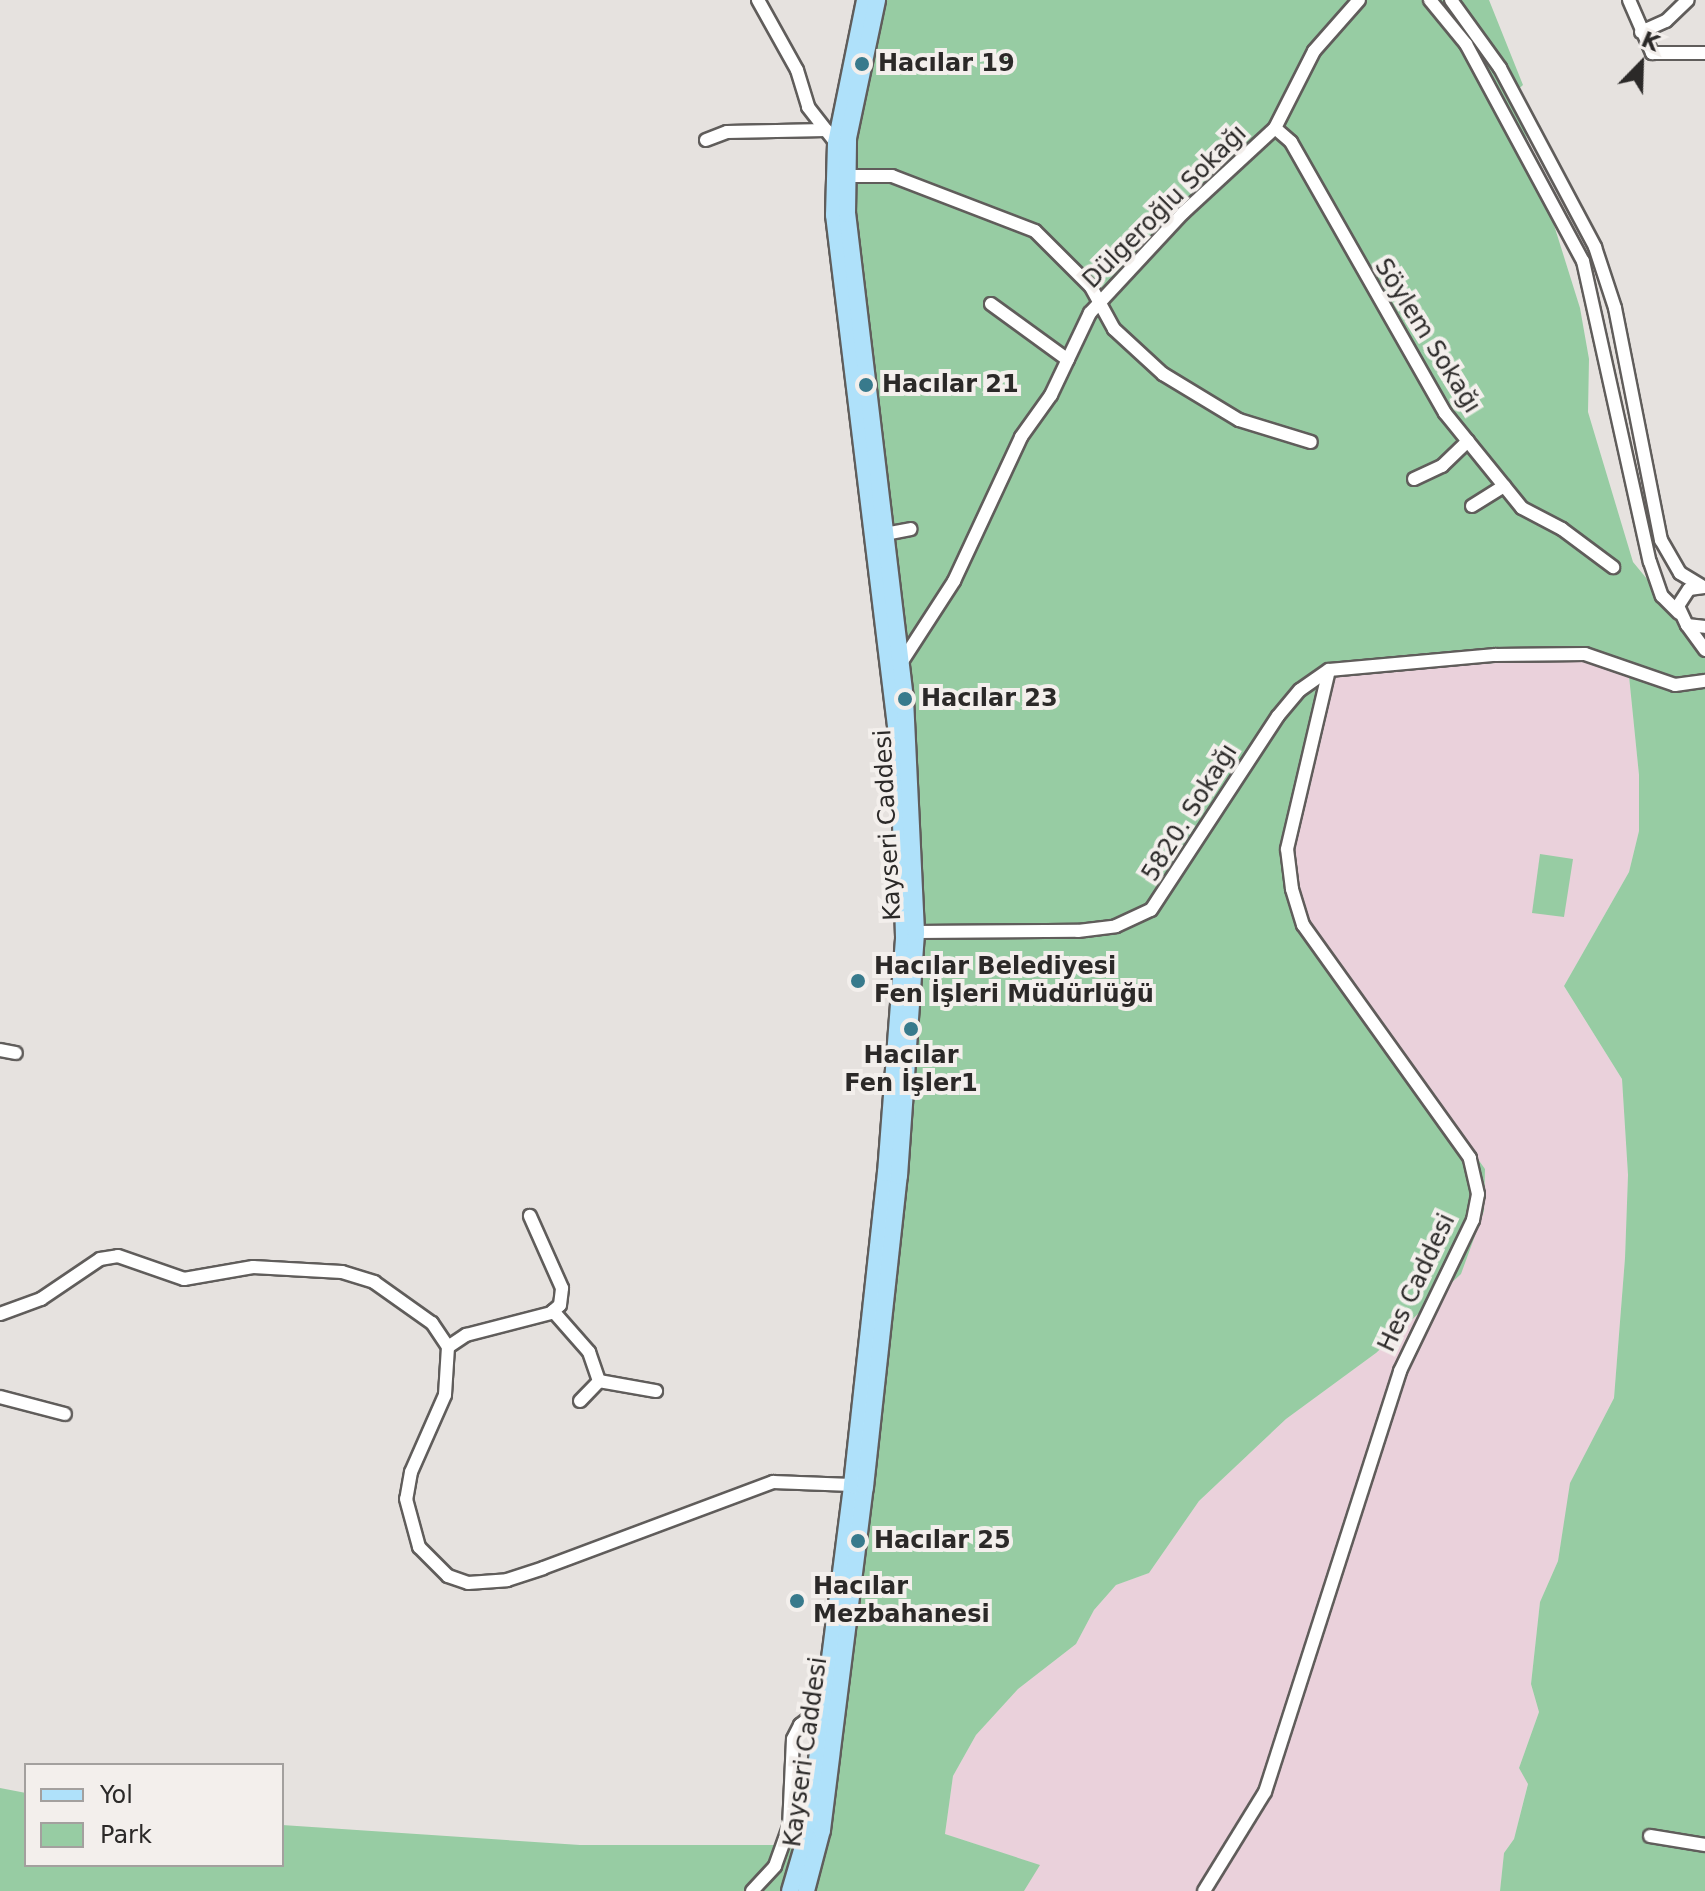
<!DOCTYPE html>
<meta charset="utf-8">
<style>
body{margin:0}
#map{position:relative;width:1705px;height:1891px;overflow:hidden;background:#e6e2df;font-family:"DejaVu Sans",sans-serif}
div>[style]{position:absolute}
.industrial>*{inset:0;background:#ead1db}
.green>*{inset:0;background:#97cca3}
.roads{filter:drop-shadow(2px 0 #605d5b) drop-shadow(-2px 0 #605d5b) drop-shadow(0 2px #605d5b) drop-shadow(0 -2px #605d5b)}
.minor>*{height:12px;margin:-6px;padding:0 6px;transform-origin:6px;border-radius:6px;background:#fff}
.major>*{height:16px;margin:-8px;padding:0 8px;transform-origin:8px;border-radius:8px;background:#afe1fa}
.dots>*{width:22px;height:22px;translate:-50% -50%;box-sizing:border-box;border:4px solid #f3efec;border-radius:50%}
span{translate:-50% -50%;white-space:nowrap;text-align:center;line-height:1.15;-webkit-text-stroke:8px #f3efec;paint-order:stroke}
.poi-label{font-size:24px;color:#2b2928;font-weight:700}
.left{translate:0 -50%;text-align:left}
.street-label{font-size:24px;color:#2b2928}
.legend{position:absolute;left:24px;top:1763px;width:260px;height:104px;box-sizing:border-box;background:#f3efec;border:2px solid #a3a09e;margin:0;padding:10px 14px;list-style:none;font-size:24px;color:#2b2928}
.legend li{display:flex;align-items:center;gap:16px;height:40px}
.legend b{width:40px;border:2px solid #a3a09e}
.north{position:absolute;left:1601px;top:24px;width:80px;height:80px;-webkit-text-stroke:6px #f3efec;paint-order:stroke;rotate:23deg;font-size:22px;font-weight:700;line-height:32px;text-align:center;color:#2b2928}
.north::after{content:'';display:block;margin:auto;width:28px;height:36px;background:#2b2928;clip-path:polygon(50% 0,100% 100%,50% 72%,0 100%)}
</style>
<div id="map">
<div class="industrial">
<i style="clip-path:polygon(1582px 658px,1629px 676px,1639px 775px,1639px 831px,1629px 872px,1564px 986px,1622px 1079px,1628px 1175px,1625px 1258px,1614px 1398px,1571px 1483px,1558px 1561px,1540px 1602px,1531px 1684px,1539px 1712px,1519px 1768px,1528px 1783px,1514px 1839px,1504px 1853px,1500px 1891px,1024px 1891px,1039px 1865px,945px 1834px,953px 1776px,976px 1735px,1018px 1689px,1076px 1644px,1094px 1610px,1116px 1585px,1149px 1573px,1199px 1501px,1286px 1419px,1376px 1353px,1484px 1210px,1485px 1169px,1305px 916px,1297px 889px,1292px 851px,1332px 680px,1338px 672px)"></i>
</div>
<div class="green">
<i style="clip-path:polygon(867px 0,1489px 0,1523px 85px,1513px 94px,1580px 308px,1589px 359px,1588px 412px,1633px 562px,1685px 625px,1705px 621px,1705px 1891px,1500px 1891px,1504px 1853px,1514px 1839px,1528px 1784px,1519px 1768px,1539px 1712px,1531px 1684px,1540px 1602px,1558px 1561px,1570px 1483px,1614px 1398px,1625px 1258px,1628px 1175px,1622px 1079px,1564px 986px,1629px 872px,1639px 831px,1639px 775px,1629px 676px,1582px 658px,1339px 672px,1332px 680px,1292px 851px,1305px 916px,1485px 1169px,1484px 1211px,1461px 1274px,1376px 1353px,1286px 1419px,1199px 1501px,1149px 1573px,1116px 1585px,1094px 1610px,1076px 1644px,1018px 1689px,976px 1735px,953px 1776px,945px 1834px,1040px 1865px,1024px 1891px,0 1891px,0 1788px,26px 1793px,26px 1865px,282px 1865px,282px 1825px,580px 1845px,809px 1845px,909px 913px,838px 188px)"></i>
<i style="clip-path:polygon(1540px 854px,1573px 859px,1564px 917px,1532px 913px)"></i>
</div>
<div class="roads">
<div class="minor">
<i style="left:758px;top:0;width:80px;rotate:60.9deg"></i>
<i style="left:797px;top:70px;width:39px;rotate:73deg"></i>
<i style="left:808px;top:107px;width:46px;rotate:52.1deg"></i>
<i style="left:1430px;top:0;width:57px;rotate:50.7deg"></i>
<i style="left:1466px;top:44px;width:247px;rotate:61.7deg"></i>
<i style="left:1583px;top:261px;width:308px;rotate:77.5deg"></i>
<i style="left:1650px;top:562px;width:36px;rotate:71deg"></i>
<i style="left:1662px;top:596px;width:24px;rotate:45deg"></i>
<i style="left:1451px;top:0;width:84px;rotate:54.2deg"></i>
<i style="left:1500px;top:68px;width:203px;rotate:62deg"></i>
<i style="left:1595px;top:247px;width:64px;rotate:71.8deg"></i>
<i style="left:1615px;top:308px;width:237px;rotate:78.8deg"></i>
<i style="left:1661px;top:540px;width:38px;rotate:60deg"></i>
<i style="left:1680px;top:573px;width:26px;rotate:31deg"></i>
<i style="left:1629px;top:0;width:58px;rotate:66.5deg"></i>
<i style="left:1652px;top:53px;width:53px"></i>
<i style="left:1641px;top:32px;width:27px;rotate:-24deg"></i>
<i style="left:1666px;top:21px;width:30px;rotate:-44deg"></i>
<i style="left:1275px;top:128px;width:21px;rotate:41deg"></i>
<i style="left:1291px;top:142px;width:312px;rotate:60.4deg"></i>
<i style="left:1445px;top:413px;width:122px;rotate:51deg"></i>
<i style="left:1522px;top:508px;width:45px;rotate:27.7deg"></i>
<i style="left:1562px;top:529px;width:64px;rotate:36.7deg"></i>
<i style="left:706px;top:140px;width:22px;rotate:-21deg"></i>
<i style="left:727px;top:132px;width:99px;rotate:-1.2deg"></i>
<i style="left:845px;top:176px;width:47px"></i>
<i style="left:892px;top:176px;width:153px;rotate:21deg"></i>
<i style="left:1035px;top:231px;width:79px;rotate:45deg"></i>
<i style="left:1091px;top:287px;width:48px;rotate:61.3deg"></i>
<i style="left:1114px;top:329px;width:67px;rotate:42.6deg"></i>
<i style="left:1163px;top:374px;width:89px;rotate:31.2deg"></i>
<i style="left:1239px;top:420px;width:75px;rotate:17deg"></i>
<i style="left:991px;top:304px;width:95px;rotate:36deg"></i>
<i style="left:1414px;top:479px;width:31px;rotate:-25deg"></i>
<i style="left:1442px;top:466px;width:36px;rotate:-44deg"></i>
<i style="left:1472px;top:506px;width:38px;rotate:-32deg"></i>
<i style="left:885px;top:534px;width:26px;rotate:-11deg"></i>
<i style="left:1704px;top:587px;width:15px;rotate:172deg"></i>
<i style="left:1689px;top:589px;width:20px;rotate:123deg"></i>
<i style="left:1678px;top:606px;width:21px;rotate:65deg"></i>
<i style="left:1687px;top:625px;width:18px;rotate:6deg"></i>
<i style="left:1687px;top:625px;width:31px;rotate:54deg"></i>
<i style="left:901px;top:663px;width:98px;rotate:-57.1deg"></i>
<i style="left:954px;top:581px;width:159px;rotate:-65deg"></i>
<i style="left:1021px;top:437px;width:52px;rotate:-54.5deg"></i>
<i style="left:1051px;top:395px;width:91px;rotate:-64.6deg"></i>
<i style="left:1090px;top:313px;width:137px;rotate:-47.1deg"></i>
<i style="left:1183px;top:213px;width:125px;rotate:-42.7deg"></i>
<i style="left:1275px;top:128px;width:86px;rotate:-63.1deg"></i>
<i style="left:1314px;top:51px;width:68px;rotate:-48.6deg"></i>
<i style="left:916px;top:932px;width:162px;rotate:-0.4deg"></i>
<i style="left:1078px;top:931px;width:38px;rotate:-7deg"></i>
<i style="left:1116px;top:926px;width:38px;rotate:-25deg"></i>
<i style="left:1151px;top:910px;width:232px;rotate:-56.8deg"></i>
<i style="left:1278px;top:716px;width:34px;rotate:-50deg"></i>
<i style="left:1300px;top:690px;width:35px;rotate:-35deg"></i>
<i style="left:1329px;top:670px;width:167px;rotate:-5.2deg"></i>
<i style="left:1495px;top:655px;width:90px;rotate:-0.6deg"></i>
<i style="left:1585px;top:654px;width:95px;rotate:19deg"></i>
<i style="left:1675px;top:685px;width:30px;rotate:-8deg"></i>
<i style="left:0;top:1050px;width:16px;rotate:11deg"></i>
<i style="left:553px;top:1311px;width:55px;rotate:48.7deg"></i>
<i style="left:589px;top:1352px;width:31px;rotate:71deg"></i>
<i style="left:599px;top:1381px;width:58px;rotate:10deg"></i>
<i style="left:0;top:1314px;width:44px;rotate:-20.1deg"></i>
<i style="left:41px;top:1299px;width:71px;rotate:-34.1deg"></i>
<i style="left:100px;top:1259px;width:18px;rotate:-9deg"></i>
<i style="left:118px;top:1256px;width:70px;rotate:19.2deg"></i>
<i style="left:184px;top:1279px;width:70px;rotate:-9.9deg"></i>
<i style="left:253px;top:1267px;width:89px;rotate:3.2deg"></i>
<i style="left:342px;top:1272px;width:34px;rotate:17deg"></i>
<i style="left:374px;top:1282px;width:71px;rotate:35.3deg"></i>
<i style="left:432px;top:1323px;width:29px;rotate:56deg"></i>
<i style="left:448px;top:1347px;width:48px;rotate:93.6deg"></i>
<i style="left:445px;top:1395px;width:84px;rotate:113.8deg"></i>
<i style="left:411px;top:1472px;width:27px;rotate:100deg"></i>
<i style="left:406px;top:1499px;width:50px;rotate:74.8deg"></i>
<i style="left:419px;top:1547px;width:41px;rotate:45deg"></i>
<i style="left:448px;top:1576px;width:21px;rotate:19deg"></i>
<i style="left:468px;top:1583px;width:39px;rotate:-4deg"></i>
<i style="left:507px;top:1580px;width:38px;rotate:-18deg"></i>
<i style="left:543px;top:1568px;width:246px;rotate:-20.5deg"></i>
<i style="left:773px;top:1482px;width:79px;rotate:2.2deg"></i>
<i style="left:448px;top:1347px;width:22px;rotate:-34deg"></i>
<i style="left:466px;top:1335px;width:88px;rotate:-14.5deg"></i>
<i style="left:551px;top:1313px;width:12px;rotate:-42deg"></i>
<i style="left:560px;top:1305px;width:17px;rotate:-83deg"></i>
<i style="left:562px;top:1288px;width:79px;rotate:-114deg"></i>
<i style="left:0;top:1397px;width:67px;rotate:14.7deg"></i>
<i style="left:580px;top:1401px;width:28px;rotate:-46deg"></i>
<i style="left:1650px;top:1836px;width:56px;rotate:9.3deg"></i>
<i style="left:752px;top:1891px;width:34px;rotate:-47deg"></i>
<i style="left:775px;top:1866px;width:41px;rotate:-70.3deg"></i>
<i style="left:789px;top:1827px;width:88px;rotate:-87.4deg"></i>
<i style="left:793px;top:1739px;width:16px;rotate:-63deg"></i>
<i style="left:800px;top:1725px;width:31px;rotate:-38deg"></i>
<i style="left:1204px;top:1891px;width:116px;rotate:-58.4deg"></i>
<i style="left:1265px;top:1792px;width:442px;rotate:-72.2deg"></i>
<i style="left:1400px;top:1371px;width:168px;rotate:-64.2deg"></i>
<i style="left:1473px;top:1220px;width:26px;rotate:-79deg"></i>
<i style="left:1478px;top:1194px;width:37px;rotate:-103deg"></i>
<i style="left:1470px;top:1158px;width:287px;rotate:-125.6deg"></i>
<i style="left:1303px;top:925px;width:38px;rotate:-107deg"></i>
<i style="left:1292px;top:889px;width:40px;rotate:-97.1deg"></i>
<i style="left:1287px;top:849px;width:184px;rotate:-76.8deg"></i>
</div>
<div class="major">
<i style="left:790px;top:1891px;width:64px;rotate:-73.6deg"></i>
<i style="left:808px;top:1830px;width:348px;rotate:-82.7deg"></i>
<i style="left:852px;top:1485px;width:314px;rotate:-83.8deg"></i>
<i style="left:886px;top:1173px;width:237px;rotate:-85.6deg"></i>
<i style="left:904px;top:937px;width:186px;rotate:-91.5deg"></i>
<i style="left:899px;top:751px;width:540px;rotate:-96.91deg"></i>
<i style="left:834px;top:215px;width:72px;rotate:-88.4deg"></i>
<i style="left:836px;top:143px;width:146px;rotate:-78.5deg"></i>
<i style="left:806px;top:1891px;width:63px;rotate:-75.3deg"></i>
<i style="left:822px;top:1830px;width:346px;rotate:-82.9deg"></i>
<i style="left:865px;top:1487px;width:313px;rotate:-83.8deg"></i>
<i style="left:899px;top:1176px;width:245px;rotate:-86deg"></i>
<i style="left:916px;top:932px;width:233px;rotate:-92.7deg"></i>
<i style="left:905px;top:699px;width:488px;rotate:-96.8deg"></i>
<i style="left:847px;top:214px;width:76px;rotate:-89.2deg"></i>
<i style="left:848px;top:138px;width:141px;rotate:-78.1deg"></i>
</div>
</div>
<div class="dots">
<i style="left:862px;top:64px;background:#387a8c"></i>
<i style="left:866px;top:385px;background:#387a8c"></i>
<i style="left:905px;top:699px;background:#387a8c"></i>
<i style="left:858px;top:981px;background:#387a8c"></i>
<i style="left:911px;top:1029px;background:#387a8c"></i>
<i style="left:858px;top:1541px;background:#387a8c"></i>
<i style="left:797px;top:1601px;background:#387a8c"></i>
</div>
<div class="poi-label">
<span class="left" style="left:878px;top:64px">Hacılar 19</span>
<span class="left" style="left:882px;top:385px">Hacılar 21</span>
<span class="left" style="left:921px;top:699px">Hacılar 23</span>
<span class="left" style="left:874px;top:981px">Hacılar Belediyesi<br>Fen İşleri Müdürlüğü</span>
<span style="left:911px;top:1070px">Hacılar<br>Fen İşler1</span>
<span class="left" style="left:874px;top:1541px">Hacılar 25</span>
<span class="left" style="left:813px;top:1601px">Hacılar<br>Mezbahanesi</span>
</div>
<div class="street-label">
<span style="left:1165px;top:207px;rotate:-45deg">Dülgeroğlu Sokağı</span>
<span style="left:1427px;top:336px;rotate:58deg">Söylem Sokağı</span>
<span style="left:1190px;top:813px;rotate:-58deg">5820. Sokağı</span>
<span style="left:888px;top:825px;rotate:-93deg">Kayseri Caddesi</span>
<span style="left:1417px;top:1283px;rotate:-65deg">Hes Caddesi</span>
<span style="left:806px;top:1752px;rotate:-82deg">Kayseri Caddesi</span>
</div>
<ul class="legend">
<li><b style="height:10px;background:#afe1fa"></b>Yol</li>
<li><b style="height:22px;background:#97cca3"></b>Park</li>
</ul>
<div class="north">K</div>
</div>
